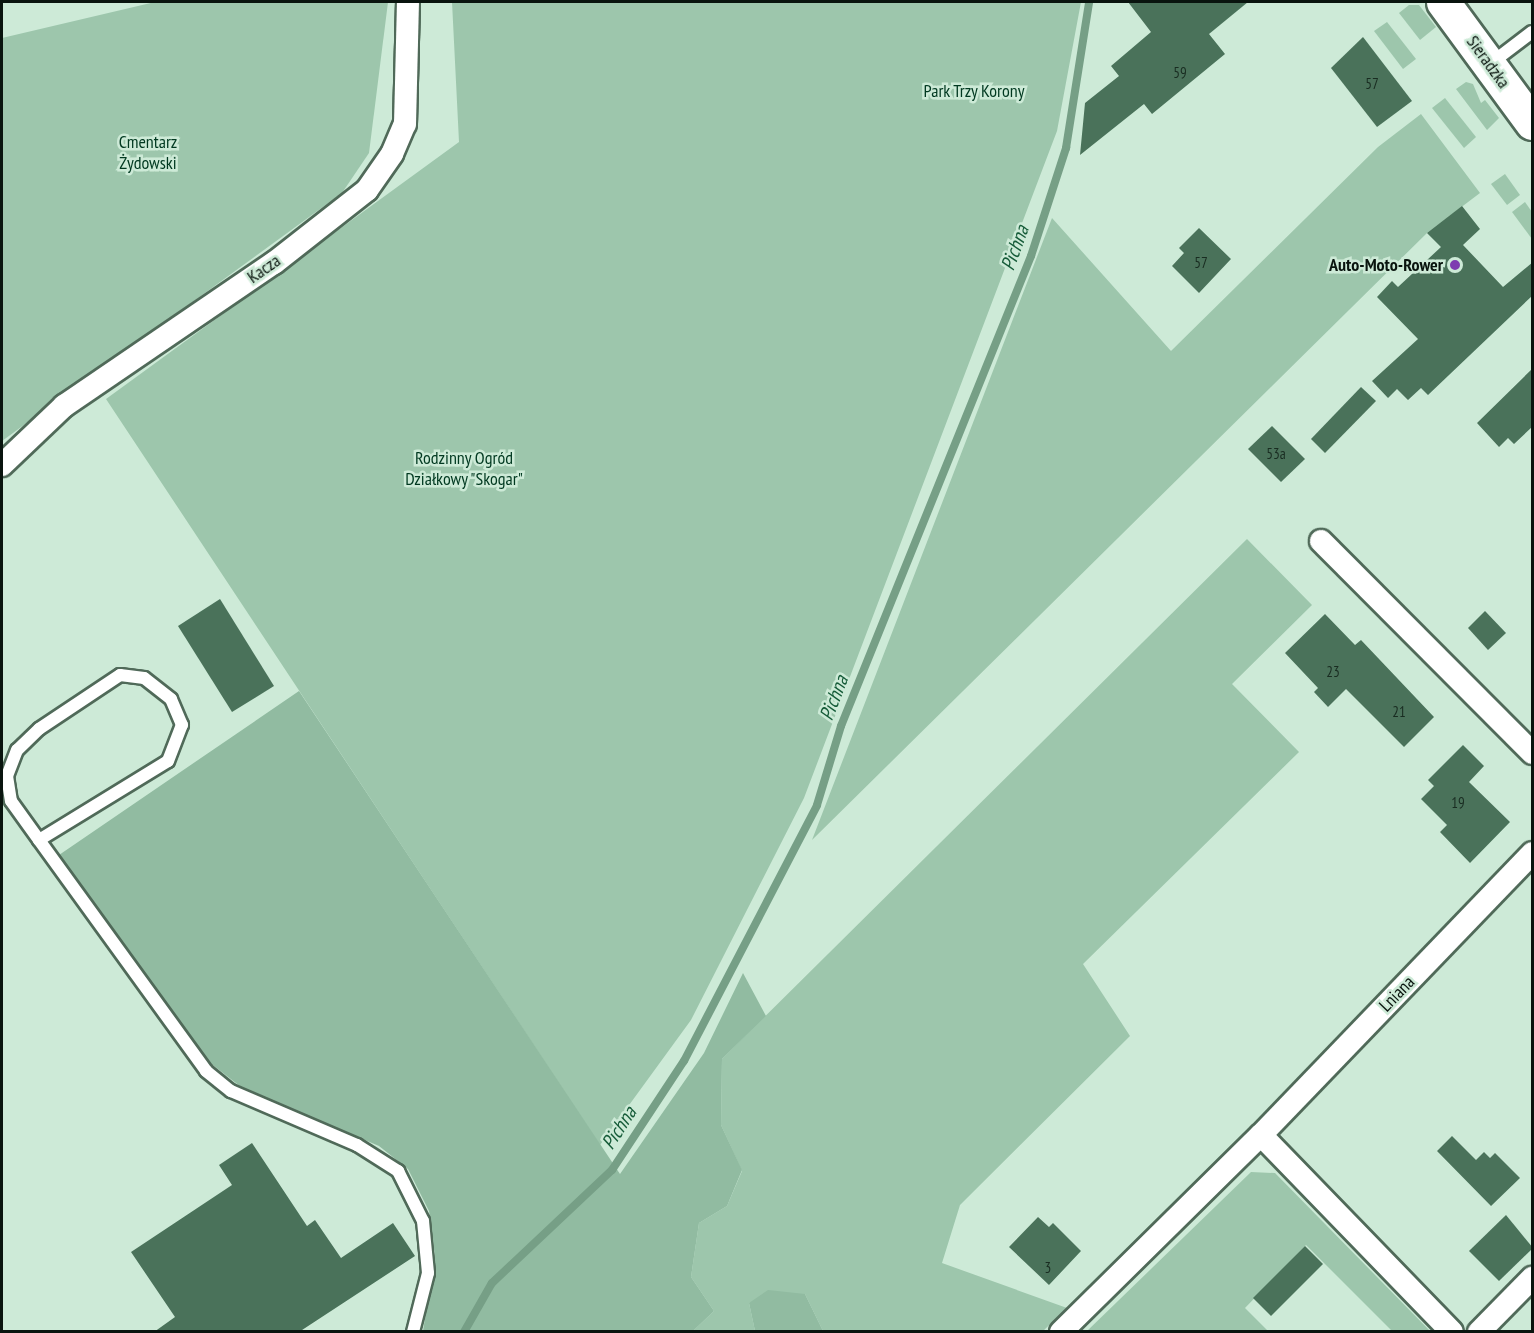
<!DOCTYPE html>
<meta charset="utf-8">
<style>
body{margin:0}
#map{position:relative;width:1534px;height:1333px;overflow:hidden;background:#cdead7;font-family:"PT Sans Narrow",sans-serif}
div>[style]{position:absolute}
.green>*{inset:0;background:#9dc6ac}
.forest>*{inset:0;background:#91bba1}
.stream>*{height:8px;margin:-4px;padding:0 4px;transform-origin:4px;border-radius:4px;background:#769f86}
.building>*{inset:0;background:#4a725a}
.roads{filter:drop-shadow(2px 0 #506a59) drop-shadow(-2px 0 #506a59) drop-shadow(0 2px #506a59) drop-shadow(0 -2px #506a59)}
.lane>*{height:12px;margin:-6px;padding:0 6px;transform-origin:6px;border-radius:6px;background:#fff}
.street>*{height:22px;margin:-11px;padding:0 11px;transform-origin:11px;border-radius:11px;background:#fff}
.secondary>*{height:33px;margin:-16.5px;padding:0 16.5px;transform-origin:16.5px;border-radius:16.5px;background:#fff}
.dots>*{width:16px;height:16px;translate:-50% -50%;box-sizing:border-box;border:3px solid #cdead7;border-radius:50%}
span{translate:-50% -50%;white-space:nowrap;text-align:center;line-height:1.15;-webkit-text-stroke:5px #cdead7;paint-order:stroke}
.number-label{font-size:15px;color:#192c21}
.number-label span{-webkit-text-stroke-width:0}
.street-label{font-size:18px;color:#09140e}
.park-label{font-size:18px;color:#013920}
.poi-label{font-size:18px;color:#09140e;font-weight:700}
.right{translate:-100% -50%;text-align:right}
.water-label{font-size:20px;color:#165c39;font-style:italic}
.frame{position:absolute;inset:0;border:3px solid #09140e;pointer-events:none}
</style>
<div id="map">
<div class="green">
<i style="clip-path:polygon(155px 2px,388px 2px,369px 153px,342px 193px,2px 441px,2px 38px)"></i>
<i style="clip-path:polygon(452px 2px,1081px 2px,1057px 131px,804px 798px,691px 1020px,600px 1145px,106px 399px,459px 142px)"></i>
<i style="clip-path:polygon(1409px 5px,1419px 5px,1436px 27px,1420px 40px,1399px 13px)"></i>
<i style="clip-path:polygon(1387px 22px,1416px 59px,1403px 69px,1374px 31px)"></i>
<i style="clip-path:polygon(1466px 82px,1473px 84px,1481px 103px,1485px 100px,1499px 118px,1487px 130px,1456px 89px)"></i>
<i style="clip-path:polygon(1445px 98px,1476px 137px,1464px 148px,1432px 108px)"></i>
<i style="clip-path:polygon(1421px 114px,1480px 193px,1427px 233px,812px 840px,1052px 218px,1171px 351px,1378px 147px)"></i>
<i style="clip-path:polygon(1505px 174px,1520px 195px,1507px 205px,1491px 184px)"></i>
<i style="clip-path:polygon(1525px 202px,1532px 212px,1532px 239px,1512px 212px)"></i>
<i style="clip-path:polygon(1247px 539px,1312px 605px,1232px 684px,1299px 752px,1083px 964px,1130px 1036px,960px 1205px,942px 1263px,1067px 1308px,1043px 1331px,823px 1331px,805px 1294px,749px 1303px,755px 1331px,693px 1331px,714px 1311px,691px 1277px,699px 1223px,727px 1206px,742px 1171px,721px 1125px,722px 1059px)"></i>
<i style="clip-path:polygon(1251px 1172px,1275px 1173px,1430px 1331px,1392px 1331px,1306px 1245px,1245px 1308px,1268px 1331px,1086px 1332px)"></i>
</div>
<div class="forest">
<i style="clip-path:polygon(299px 691px,620px 1174px,704px 1053px,743px 973px,766px 1016px,722px 1059px,721px 1125px,742px 1170px,727px 1206px,699px 1223px,691px 1277px,714px 1311px,693px 1331px,423px 1331px,435px 1257px,429px 1211px,408px 1169px,379px 1146px,241px 1087px,209px 1062px,59px 855px)"></i>
<i style="clip-path:polygon(768px 1290px,805px 1294px,823px 1331px,755px 1331px,749px 1303px)"></i>
</div>
<div class="stream">
<i style="left:464px;top:1332px;width:56px;rotate:-60.3deg"></i>
<i style="left:492px;top:1283px;width:165px;rotate:-43.3deg"></i>
<i style="left:612px;top:1170px;width:131px;rotate:-56.6deg"></i>
<i style="left:684px;top:1061px;width:288px;rotate:-62.5deg"></i>
<i style="left:817px;top:805px;width:83px;rotate:-73.1deg"></i>
<i style="left:841px;top:726px;width:507px;rotate:-67.99deg"></i>
<i style="left:1031px;top:256px;width:114px;rotate:-72deg"></i>
<i style="left:1066px;top:148px;width:148px;rotate:-81deg"></i>
</div>
<div class="building">
<i style="clip-path:polygon(1128px 2px,1248px 2px,1209px 34px,1225px 54px,1152px 114px,1144px 104px,1080px 155px,1085px 103px,1119px 76px,1111px 66px,1151px 32px)"></i>
<i style="clip-path:polygon(1363px 37px,1412px 101px,1377px 127px,1331px 68px)"></i>
<i style="clip-path:polygon(1462px 206px,1480px 229px,1463px 245px,1503px 287px,1533px 262px,1533px 295px,1428px 395px,1421px 388px,1408px 400px,1397px 389px,1388px 398px,1372px 381px,1418px 339px,1377px 297px,1392px 281px,1398px 287px,1441px 247px,1427px 233px)"></i>
<i style="clip-path:polygon(1199px 228px,1231px 259px,1199px 293px,1172px 266px,1184px 253px,1179px 248px)"></i>
<i style="clip-path:polygon(1533px 368px,1533px 426px,1514px 444px,1508px 438px,1499px 447px,1477px 423px)"></i>
<i style="clip-path:polygon(1361px 387px,1376px 401px,1325px 453px,1311px 439px)"></i>
<i style="clip-path:polygon(1272px 426px,1305px 459px,1281px 482px,1248px 449px)"></i>
<i style="clip-path:polygon(220px 599px,274px 686px,232px 712px,178px 626px)"></i>
<i style="clip-path:polygon(1485px 611px,1506px 633px,1488px 650px,1468px 628px)"></i>
<i style="clip-path:polygon(1325px 614px,1355px 645px,1361px 640px,1434px 717px,1404px 747px,1346px 689px,1328px 707px,1314px 692px,1318px 688px,1285px 653px)"></i>
<i style="clip-path:polygon(1463px 745px,1484px 766px,1469px 782px,1510px 822px,1470px 863px,1440px 832px,1447px 825px,1421px 799px,1434px 786px,1428px 780px)"></i>
<i style="clip-path:polygon(1452px 1136px,1476px 1160px,1484px 1152px,1490px 1158px,1495px 1153px,1520px 1178px,1491px 1206px,1437px 1151px)"></i>
<i style="clip-path:polygon(252px 1143px,307px 1226px,315px 1220px,341px 1258px,393px 1223px,415px 1256px,299px 1332px,154px 1332px,175px 1317px,131px 1252px,232px 1185px,219px 1165px)"></i>
<i style="clip-path:polygon(1506px 1215px,1533px 1248px,1499px 1281px,1469px 1251px)"></i>
<i style="clip-path:polygon(1038px 1217px,1049px 1227px,1053px 1223px,1081px 1251px,1049px 1285px,1009px 1247px)"></i>
<i style="clip-path:polygon(1305px 1246px,1323px 1264px,1271px 1316px,1253px 1298px)"></i>
</div>
<div class="roads">
<div class="lane">
<i style="left:1490px;top:64px;width:53px;rotate:-37.3deg"></i>
<i style="left:39px;top:840px;width:151px;rotate:-31.5deg"></i>
<i style="left:168px;top:761px;width:39px;rotate:-69deg"></i>
<i style="left:182px;top:725px;width:28px;rotate:-113deg"></i>
<i style="left:171px;top:699px;width:34px;rotate:-142deg"></i>
<i style="left:144px;top:678px;width:24px;rotate:-173deg"></i>
<i style="left:120px;top:675px;width:97px;rotate:146.3deg"></i>
<i style="left:39px;top:729px;width:30px;rotate:136deg"></i>
<i style="left:17px;top:750px;width:28px;rotate:111deg"></i>
<i style="left:7px;top:776px;width:25px;rotate:81deg"></i>
<i style="left:11px;top:801px;width:48px;rotate:54.3deg"></i>
<i style="left:39px;top:840px;width:285px;rotate:54.1deg"></i>
<i style="left:206px;top:1071px;width:32px;rotate:39deg"></i>
<i style="left:231px;top:1091px;width:137px;rotate:23.2deg"></i>
<i style="left:357px;top:1145px;width:49px;rotate:32.4deg"></i>
<i style="left:398px;top:1171px;width:56px;rotate:63.4deg"></i>
<i style="left:423px;top:1221px;width:52px;rotate:84.5deg"></i>
<i style="left:428px;top:1273px;width:61px;rotate:104.3deg"></i>
</div>
<div class="street">
<i style="left:2px;top:465px;width:86px;rotate:-43.6deg"></i>
<i style="left:64px;top:406px;width:254px;rotate:-34.3deg"></i>
<i style="left:274px;top:263px;width:118px;rotate:-38.1deg"></i>
<i style="left:367px;top:190px;width:44px;rotate:-55.2deg"></i>
<i style="left:392px;top:154px;width:33px;rotate:-67deg"></i>
<i style="left:405px;top:124px;width:122px;rotate:-88.6deg"></i>
<i style="left:1321px;top:541px;width:299px;rotate:45.1deg"></i>
<i style="left:1261px;top:1135px;width:274px;rotate:45.9deg"></i>
<i style="left:1061px;top:1332px;width:281px;rotate:-44.6deg"></i>
<i style="left:1261px;top:1135px;width:391px;rotate:-46.1deg"></i>
<i style="left:1479px;top:1332px;width:76px;rotate:-45.5deg"></i>
</div>
<div class="secondary">
<i style="left:1443px;top:2px;width:150px;rotate:53.7deg"></i>
</div>
</div>
<div class="dots">
<i style="left:1455px;top:265px;background:#7e3cb0"></i>
</div>
<div class="number-label">
<span style="left:1180px;top:73px">59</span>
<span style="left:1372px;top:84px">57</span>
<span style="left:1201px;top:263px">57</span>
<span style="left:1276px;top:454px">53a</span>
<span style="left:1333px;top:672px">23</span>
<span style="left:1399px;top:712px">21</span>
<span style="left:1458px;top:803px">19</span>
<span style="left:1048px;top:1268px">3</span>
</div>
<div class="street-label">
<span style="left:1488px;top:62px;rotate:54deg">Sieradzka</span>
<span style="left:264px;top:269px;rotate:-35deg">Kacza</span>
<span style="left:1397px;top:994px;rotate:-46deg">Lniana</span>
</div>
<div class="park-label">
<span style="left:974px;top:91px">Park Trzy Korony</span>
<span style="left:148px;top:153px">Cmentarz<br>Żydowski</span>
<span style="left:464px;top:469px">Rodzinny Ogród<br>Działkowy "Skogar"</span>
</div>
<div class="poi-label">
<span class="right" style="left:1443px;top:265px">Auto-Moto-Rower</span>
</div>
<div class="water-label">
<span style="left:1015px;top:248px;rotate:-70deg">Pichna</span>
<span style="left:834px;top:698px;rotate:-69deg">Pichna</span>
<span style="left:619px;top:1128px;rotate:-57deg">Pichna</span>
</div>
<div class="frame"></div>
</div>
